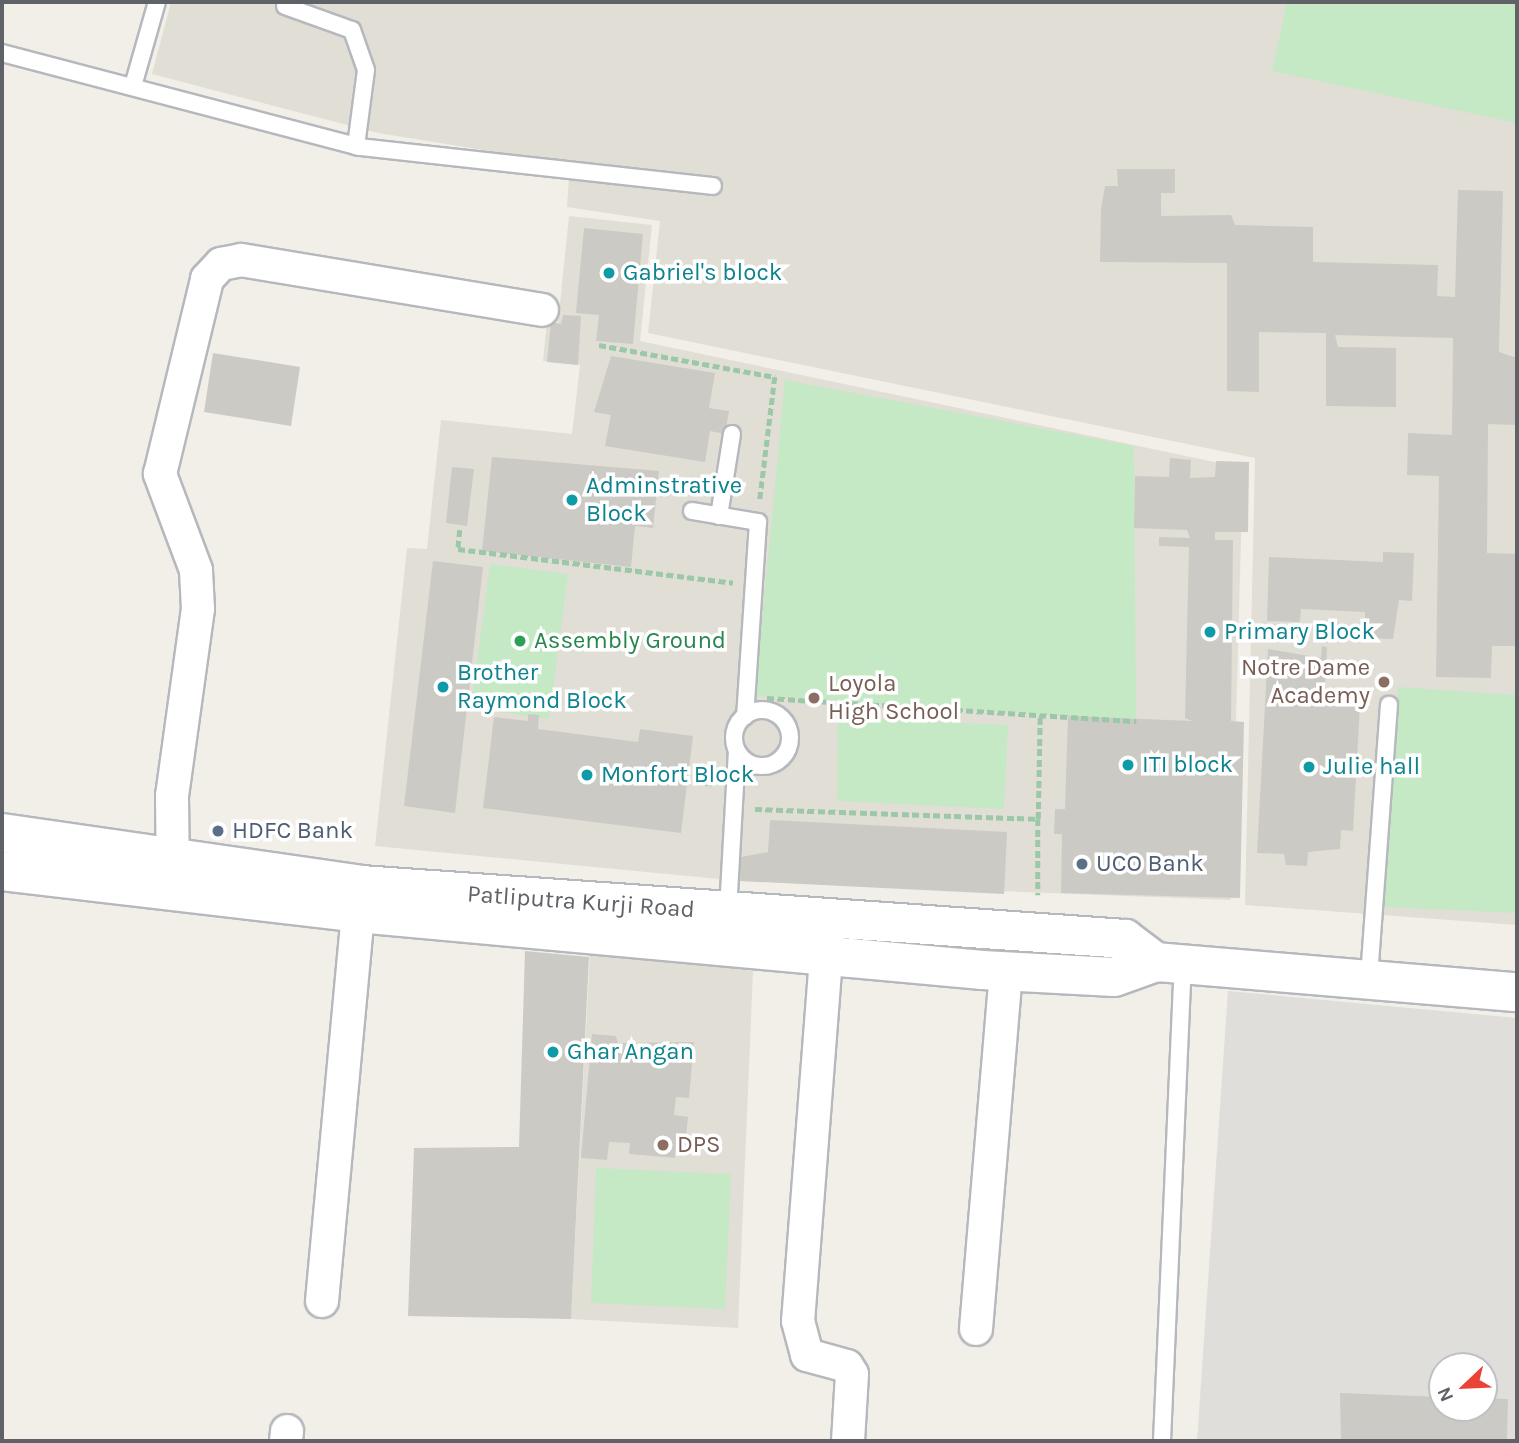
<!DOCTYPE html>
<style>
body{margin:0}
#map{position:relative;width:1519px;height:1443px;overflow:hidden;background:#f1efe8;font-family:Karla,sans-serif}
div>[style]{position:absolute}
.industrial>*{inset:0;background:#e0deda}
.education>*{inset:0;background:#e1ded6}
.green>*{inset:0;background:#c5e8c5}
.building>*{inset:0;background:#cccac5}
.path>*{height:4.5px;margin-top:-2.25px;transform-origin:0;background:repeating-linear-gradient(90deg,#9cc7a9 0 7px,transparent 0 10.5px)}
.roads{filter:drop-shadow(2px 0 #b5b8bc) drop-shadow(-2px 0 #b5b8bc) drop-shadow(0 2px #b5b8bc) drop-shadow(0 -2px #b5b8bc)}
.lane>*{height:16px;margin:-8px;padding:0 8px;transform-origin:8px;border-radius:8px;background:#fff}
.lane>.ring{margin:-8px;padding:0;box-sizing:content-box;background:none;border:16px solid #fff;border-radius:50%}
.street>*{height:32px;margin:-16px;padding:0 16px;transform-origin:16px;border-radius:16px;background:#fff}
.secondary>*{height:38px;margin:-19px;padding:0 19px;transform-origin:19px;border-radius:19px;background:#fff}
.dots>*{width:19px;height:19px;translate:-50% -50%;box-sizing:border-box;border:4px solid #fff;border-radius:50%}
span{translate:-50% -50%;white-space:nowrap;text-align:center;line-height:1.15;-webkit-text-stroke:7px #fff;paint-order:stroke}
.culture-label{font-size:24px;color:#0d838f}
.left{translate:0 -50%;text-align:left}
.leisure-label{font-size:24px;color:#27864d}
.education-label{font-size:24px;color:#785e54}
.right{translate:-100% -50%;text-align:right}
.service-label{font-size:24px;color:#4e5e75}
.street-label{font-size:24px;color:#5f6368}
.frame{position:absolute;inset:0;border:4px solid #5f6368;pointer-events:none}
.north{position:absolute;left:1428px;top:1352px;width:70px;height:70px;box-sizing:border-box;background:#fff;border:2px solid #bfc1c3;border-radius:50%;rotate:247deg;font-size:19px;font-weight:700;line-height:28px;text-align:center;color:#5f6368}
.north::after{content:'';display:block;margin:auto;width:24px;height:32px;background:#ea4335;clip-path:polygon(50% 0,100% 100%,50% 72%,0 100%)}
</style>
<div id="map">
<div class="industrial">
<i style="clip-path:polygon(evenodd,1228px 991px,1517px 1018px,1517px 1441px,1197px 1441px,1228px 991px,1442px 1366px,1484px 1366px,1484px 1408px,1442px 1408px,1442px 1366px)"></i>
</div>
<div class="education">
<i style="clip-path:polygon(171px 2px,1517px 2px,1517px 925px,1245px 905px,1255px 458px,648px 333px,660px 221px,567px 207px,570px 164px,378px 133px,152px 74px)"></i>
<i style="clip-path:polygon(569px 216px,652px 225px,640px 341px,1243px 468px,1231px 900px,740px 881px,375px 846px,407px 548px,427px 549px,441px 420px,572px 434px,580px 365px,543px 361px,547px 322px,558px 323px)"></i>
<i style="clip-path:polygon(590px 952px,753px 971px,738px 1328px,571px 1319px)"></i>
</div>
<div class="green">
<i style="clip-path:polygon(1287px 2px,1517px 2px,1517px 123px,1272px 71px)"></i>
<i style="clip-path:polygon(785px 380px,1134px 446px,1136px 721px,755px 695px)"></i>
<i style="clip-path:polygon(490px 564px,568px 574px,549px 719px,471px 708px)"></i>
<i style="clip-path:polygon(1398px 687px,1517px 695px,1517px 913px,1384px 907px)"></i>
<i style="clip-path:polygon(838px 718px,1008px 725px,1004px 809px,837px 801px)"></i>
<i style="clip-path:polygon(596px 1168px,731px 1174px,725px 1309px,591px 1303px)"></i>
</div>
<div class="building">
<i style="clip-path:polygon(1117px 169px,1175px 169px,1175px 193px,1161px 193px,1161px 216px,1231px 215px,1235px 225px,1313px 227px,1313px 262px,1438px 265px,1437px 296px,1455px 297px,1458px 190px,1503px 191px,1499px 352px,1517px 358px,1517px 425px,1488px 424px,1487px 553px,1517px 554px,1517px 646px,1492px 646px,1491px 678px,1436px 677px,1439px 476px,1407px 475px,1408px 433px,1452px 435px,1453px 338px,1335px 335px,1338px 347px,1396px 348px,1396px 407px,1326px 406px,1326px 333px,1259px 332px,1259px 392px,1227px 391px,1227px 263px,1100px 262px,1101px 209px,1105px 186px,1118px 186px)"></i>
<i style="clip-path:polygon(584px 228px,643px 234px,633px 344px,596px 341px,599px 315px,576px 313px)"></i>
<i style="clip-path:polygon(563px 315px,581px 316px,578px 365px,547px 362px,551px 322px,561px 324px)"></i>
<i style="clip-path:polygon(213px 353px,300px 367px,291px 426px,204px 412px)"></i>
<i style="clip-path:polygon(611px 356px,715px 373px,709px 408px,729px 411px,725px 434px,710px 431px,705px 462px,605px 446px,611px 415px,594px 412px)"></i>
<i style="clip-path:polygon(492px 457px,659px 471px,653px 528px,635px 526px,631px 567px,482px 551px)"></i>
<i style="clip-path:polygon(1170px 458px,1191px 460px,1190px 478px,1215px 477px,1216px 461px,1249px 462px,1248px 532px,1215px 532px,1215px 540px,1233px 540px,1231px 721px,1244px 722px,1240px 898px,1061px 893px,1062px 834px,1054px 834px,1055px 809px,1065px 809px,1068px 716px,1192px 721px,1185px 718px,1189px 547px,1159px 546px,1159px 537px,1190px 538px,1187px 530px,1134px 528px,1135px 476px,1169px 477px)"></i>
<i style="clip-path:polygon(452px 467px,474px 469px,467px 526px,446px 523px)"></i>
<i style="clip-path:polygon(1383px 552px,1414px 553px,1412px 601px,1399px 600px,1393px 639px,1365px 638px,1365px 612px,1301px 609px,1300px 622px,1267px 621px,1269px 557px,1383px 562px)"></i>
<i style="clip-path:polygon(433px 561px,483px 567px,455px 813px,404px 806px)"></i>
<i style="clip-path:polygon(1322px 646px,1327px 647px,1324px 702px,1360px 704px,1353px 831px,1341px 830px,1340px 849px,1308px 852px,1307px 866px,1286px 865px,1284px 854px,1257px 853px,1268px 649px,1321px 658px)"></i>
<i style="clip-path:polygon(528px 714px,539px 715px,538px 729px,638px 742px,640px 729px,693px 736px,681px 833px,483px 808px,494px 717px,528px 721px)"></i>
<i style="clip-path:polygon(770px 820px,1007px 832px,1004px 894px,740px 881px,741px 857px,768px 852px)"></i>
<i style="clip-path:polygon(525px 951px,589px 957px,571px 1319px,408px 1316px,414px 1148px,519px 1147px)"></i>
<i style="clip-path:polygon(592px 1034px,616px 1036px,618px 1043px,694px 1042px,689px 1098px,676px 1097px,674px 1115px,688px 1117px,685px 1146px,676px 1145px,675px 1158px,629px 1154px,630px 1143px,609px 1142px,607px 1160px,581px 1158px)"></i>
<i style="clip-path:polygon(1340px 1393px,1442px 1397px,1442px 1408px,1484px 1408px,1484px 1398px,1508px 1399px,1507px 1441px,1341px 1441px)"></i>
</div>
<div class="path">
<i style="left:599px;top:345px;width:179px;rotate:10.3deg"></i>
<i style="left:775px;top:377px;width:124px;rotate:97deg"></i>
<i style="left:460px;top:530px;width:19px;rotate:96deg"></i>
<i style="left:458px;top:549px;width:277px;rotate:7deg"></i>
<i style="left:767px;top:698px;width:370px;rotate:3.6deg"></i>
<i style="left:695px;top:782px;width:21px;rotate:5deg"></i>
<i style="left:755px;top:809px;width:283px;rotate:2deg"></i>
<i style="left:1038px;top:819px;width:104px;rotate:-88.9deg"></i>
<i style="left:1038px;top:819px;width:76px;rotate:90deg"></i>
</div>
<div class="roads">
<div class="lane">
<i style="left:285px;top:6px;width:71px;rotate:19.7deg"></i>
<i style="left:352px;top:30px;width:42px;rotate:70.7deg"></i>
<i style="left:366px;top:70px;width:77px;rotate:97.5deg"></i>
<i style="left:2px;top:53px;width:370px;rotate:14.7deg"></i>
<i style="left:360px;top:147px;width:355px;rotate:6.3deg"></i>
<i style="left:133px;top:86px;width:87px;rotate:-74.1deg"></i>
<i style="left:692px;top:511px;width:67px;rotate:9.5deg"></i>
<i style="left:758px;top:522px;width:195px;rotate:93.8deg"></i>
<i style="left:719px;top:516px;width:83px;rotate:-81deg"></i>
<i class="ring" style="left:734px;top:710px;width:40px;height:40px"></i>
<i style="left:728px;top:911px;width:160px;rotate:-86.8deg"></i>
<i style="left:1369px;top:977px;width:273px;rotate:-85.8deg"></i>
<i style="left:1162px;top:1441px;width:477px;rotate:-87.5deg"></i>
</div>
<div class="street">
<i style="left:173px;top:879px;width:83px;rotate:-90.7deg"></i>
<i style="left:172px;top:796px;width:189px;rotate:-82.1deg"></i>
<i style="left:198px;top:609px;width:39px;rotate:-93deg"></i>
<i style="left:196px;top:570px;width:103px;rotate:-110.6deg"></i>
<i style="left:160px;top:474px;width:201px;rotate:-76.4deg"></i>
<i style="left:207px;top:279px;width:21px;rotate:-47deg"></i>
<i style="left:221px;top:264px;width:20px;rotate:-11deg"></i>
<i style="left:241px;top:260px;width:305px;rotate:9.4deg"></i>
<i style="left:828px;top:932px;width:390px;rotate:94.4deg"></i>
<i style="left:798px;top:1321px;width:35px;rotate:75deg"></i>
<i style="left:807px;top:1355px;width:41px;rotate:15.4deg"></i>
<i style="left:847px;top:1366px;width:9px;rotate:58deg"></i>
<i style="left:852px;top:1374px;width:67px;rotate:93.4deg"></i>
<i style="left:322px;top:1301px;width:412px;rotate:-84.7deg"></i>
<i style="left:976px;top:1329px;width:358px;rotate:-85.2deg"></i>
<i style="left:286px;top:1441px;width:10px;rotate:-84deg"></i>
</div>
<div class="secondary">
<i style="left:2px;top:833px;width:363px;rotate:8.2deg"></i>
<i style="left:361px;top:885px;width:766px;rotate:4.04deg"></i>
<i style="left:1125px;top:939px;width:39px;rotate:37deg"></i>
<i style="left:2px;top:871px;width:358px;rotate:6.7deg"></i>
<i style="left:358px;top:913px;width:627px;rotate:5.22deg"></i>
<i style="left:982px;top:970px;width:132px;rotate:3deg"></i>
<i style="left:1114px;top:977px;width:45px;rotate:-19.7deg"></i>
<i style="left:1156px;top:962px;width:362px;rotate:4.8deg"></i>
</div>
</div>
<div class="dots">
<i style="left:609px;top:273px;background:#0f9aa8"></i>
<i style="left:572px;top:500px;background:#0f9aa8"></i>
<i style="left:1210px;top:632px;background:#0f9aa8"></i>
<i style="left:520px;top:641px;background:#2e9e5b"></i>
<i style="left:1384px;top:682px;background:#8d6e63"></i>
<i style="left:443px;top:687px;background:#0f9aa8"></i>
<i style="left:814px;top:698px;background:#8d6e63"></i>
<i style="left:1128px;top:765px;background:#0f9aa8"></i>
<i style="left:1309px;top:767px;background:#0f9aa8"></i>
<i style="left:587px;top:775px;background:#0f9aa8"></i>
<i style="left:218px;top:831px;background:#5c6f8a"></i>
<i style="left:1082px;top:864px;background:#5c6f8a"></i>
<i style="left:553px;top:1052px;background:#0f9aa8"></i>
<i style="left:663px;top:1145px;background:#8d6e63"></i>
</div>
<div class="culture-label">
<span class="left" style="left:623px;top:273px">Gabriel's block</span>
<span class="left" style="left:586px;top:500px">Adminstrative<br>Block</span>
<span class="left" style="left:1224px;top:632px">Primary Block</span>
<span class="left" style="left:457px;top:687px">Brother<br>Raymond Block</span>
<span class="left" style="left:1142px;top:765px">ITI block</span>
<span class="left" style="left:1323px;top:767px">Julie hall</span>
<span class="left" style="left:601px;top:775px">Monfort Block</span>
<span class="left" style="left:567px;top:1052px">Ghar Angan</span>
</div>
<div class="leisure-label">
<span class="left" style="left:534px;top:641px">Assembly Ground</span>
</div>
<div class="education-label">
<span class="right" style="left:1370px;top:682px">Notre Dame<br>Academy</span>
<span class="left" style="left:828px;top:698px">Loyola<br>High School</span>
<span class="left" style="left:677px;top:1145px">DPS</span>
</div>
<div class="service-label">
<span class="left" style="left:232px;top:831px">HDFC Bank</span>
<span class="left" style="left:1096px;top:864px">UCO Bank</span>
</div>
<div class="street-label">
<span style="left:581px;top:902px;rotate:4deg">Patliputra Kurji Road</span>
</div>
<div class="frame"></div>
<div class="north">N</div>
</div>
